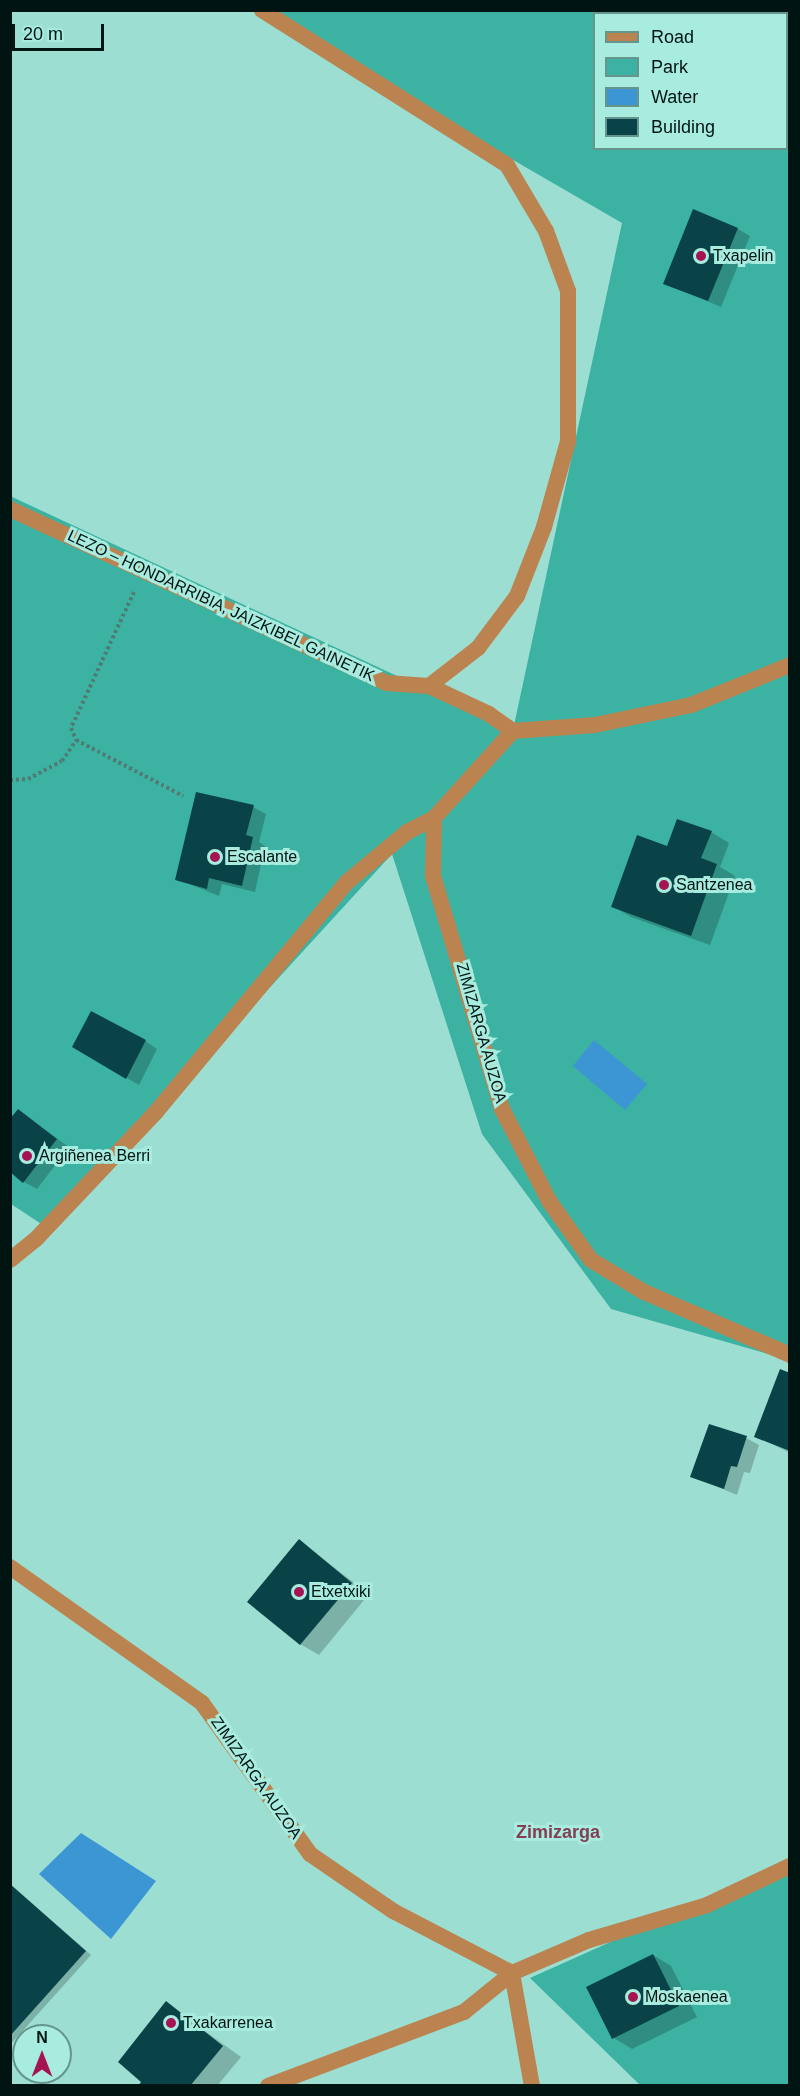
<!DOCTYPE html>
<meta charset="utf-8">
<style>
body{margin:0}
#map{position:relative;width:800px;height:2096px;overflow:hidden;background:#9cded2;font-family:Helvetica,sans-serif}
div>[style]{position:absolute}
.green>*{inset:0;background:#3bb2a2}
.water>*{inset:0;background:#3d96d4}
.shadow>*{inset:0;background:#0003}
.building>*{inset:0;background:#0a4347}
.path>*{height:4px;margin-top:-2px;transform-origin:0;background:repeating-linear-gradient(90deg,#4f7b73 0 3px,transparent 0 6px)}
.minor>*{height:16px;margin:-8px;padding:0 8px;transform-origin:8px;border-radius:8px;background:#bb834f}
.tertiary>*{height:16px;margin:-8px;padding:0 8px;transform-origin:8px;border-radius:8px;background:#bb834f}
.dots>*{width:16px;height:16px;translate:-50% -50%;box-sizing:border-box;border:3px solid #a8ebdf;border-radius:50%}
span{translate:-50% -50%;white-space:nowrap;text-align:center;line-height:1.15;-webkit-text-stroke:6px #a8ebdf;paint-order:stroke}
.poi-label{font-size:16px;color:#001512}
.left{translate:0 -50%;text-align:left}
.street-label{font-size:16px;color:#001512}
.neighbourhood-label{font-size:18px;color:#843d53;font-weight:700}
.frame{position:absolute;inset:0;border:12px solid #001512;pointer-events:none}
.legend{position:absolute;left:593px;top:12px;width:195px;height:138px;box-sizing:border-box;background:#a8ebdf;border:2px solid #65958d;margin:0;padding:8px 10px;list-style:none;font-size:18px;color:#001512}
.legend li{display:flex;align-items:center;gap:12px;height:30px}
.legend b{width:30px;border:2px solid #65958d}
.north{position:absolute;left:12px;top:2024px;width:60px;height:60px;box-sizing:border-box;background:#a8ebdf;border:2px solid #65958d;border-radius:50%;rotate:0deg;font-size:16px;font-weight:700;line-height:24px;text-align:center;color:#001512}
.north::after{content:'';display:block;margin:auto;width:21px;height:27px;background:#a51353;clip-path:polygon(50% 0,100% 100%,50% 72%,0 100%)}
.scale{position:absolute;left:12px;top:24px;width:92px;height:27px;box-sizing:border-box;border:3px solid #001512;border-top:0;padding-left:8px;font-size:18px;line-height:21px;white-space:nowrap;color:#001512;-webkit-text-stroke:4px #a8ebdf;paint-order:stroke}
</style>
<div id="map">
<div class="green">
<i style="clip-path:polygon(evenodd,256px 11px,789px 11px,789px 1360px,611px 1309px,482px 1134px,392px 854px,49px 1229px,11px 1204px,10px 496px,513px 730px,622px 223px,256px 11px,594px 14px,786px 14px,786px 148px,594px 148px,594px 14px)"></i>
<i style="clip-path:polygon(789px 1862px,789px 2085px,640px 2085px,530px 1978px)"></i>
</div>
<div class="water">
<i style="clip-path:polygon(594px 1040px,647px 1084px,625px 1110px,573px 1066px)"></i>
<i style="clip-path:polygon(81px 1833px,156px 1881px,111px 1939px,39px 1874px)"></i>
</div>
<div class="shadow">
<i style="clip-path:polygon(738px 229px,750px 236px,721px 307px,665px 283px)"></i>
<i style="clip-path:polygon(253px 807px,266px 814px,259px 842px,265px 846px,255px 892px,222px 884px,219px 896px,177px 879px)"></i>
<i style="clip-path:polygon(711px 832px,729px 843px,720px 867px,735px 876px,710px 945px,631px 917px,612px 906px,668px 848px)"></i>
<i style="clip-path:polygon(145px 1041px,157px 1049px,139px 1085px,74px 1047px)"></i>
<i style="clip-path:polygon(18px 1111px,69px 1147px,37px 1189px,24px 1182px)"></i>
<i style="clip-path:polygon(790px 1374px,790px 1453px,756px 1436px)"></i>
<i style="clip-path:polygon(746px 1438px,759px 1445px,750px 1473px,744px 1472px,737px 1495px,691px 1476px)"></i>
<i style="clip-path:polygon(299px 1541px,369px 1594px,319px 1655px,300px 1644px)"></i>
<i style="clip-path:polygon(10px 1884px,91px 1955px,10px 2045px)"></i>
<i style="clip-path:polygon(653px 1955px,671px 1966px,697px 2017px,632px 2049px,614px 2038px)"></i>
<i style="clip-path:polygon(166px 2003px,241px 2057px,217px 2086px,140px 2086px)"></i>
</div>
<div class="building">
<i style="clip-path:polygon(693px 209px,738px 228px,708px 301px,663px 284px)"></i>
<i style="clip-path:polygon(196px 792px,254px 805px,246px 835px,253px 837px,242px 886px,209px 878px,207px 889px,175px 880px)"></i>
<i style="clip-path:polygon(677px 819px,712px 831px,701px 858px,717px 864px,691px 936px,611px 907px,637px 835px,667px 846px)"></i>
<i style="clip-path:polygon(91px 1011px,146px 1040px,126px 1079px,72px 1047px)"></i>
<i style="clip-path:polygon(18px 1109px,57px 1139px,23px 1183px,10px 1172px,10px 1119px)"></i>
<i style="clip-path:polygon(780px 1369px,790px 1373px,790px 1451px,754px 1437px)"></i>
<i style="clip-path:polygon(709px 1424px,747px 1436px,737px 1467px,731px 1466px,724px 1489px,690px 1477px)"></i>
<i style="clip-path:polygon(299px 1539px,352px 1583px,300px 1645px,247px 1602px)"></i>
<i style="clip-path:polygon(10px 1884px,86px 1951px,10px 2036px)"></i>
<i style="clip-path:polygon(653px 1954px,679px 2006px,612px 2039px,586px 1987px)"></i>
<i style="clip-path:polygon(166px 2001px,223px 2046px,190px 2086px,138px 2086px,141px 2082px,118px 2062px)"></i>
</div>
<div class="path">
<i style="left:134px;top:592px;width:150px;rotate:114.9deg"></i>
<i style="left:71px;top:728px;width:13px;rotate:67deg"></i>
<i style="left:76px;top:740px;width:121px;rotate:27.6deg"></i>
<i style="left:10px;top:780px;width:18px;rotate:-3deg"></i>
<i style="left:28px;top:779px;width:38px;rotate:-28deg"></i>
<i style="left:62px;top:761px;width:25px;rotate:-56deg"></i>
</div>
<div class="minor">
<i style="left:513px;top:731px;width:82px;rotate:-4.2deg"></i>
<i style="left:595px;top:725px;width:98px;rotate:-11.8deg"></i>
<i style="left:691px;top:705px;width:107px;rotate:-22deg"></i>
<i style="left:434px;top:818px;width:58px;rotate:91deg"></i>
<i style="left:433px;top:876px;width:243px;rotate:73.5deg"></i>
<i style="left:502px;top:1109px;width:103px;rotate:62.9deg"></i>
<i style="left:549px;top:1201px;width:72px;rotate:54.6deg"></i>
<i style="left:591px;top:1260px;width:62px;rotate:31.1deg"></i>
<i style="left:644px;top:1292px;width:159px;rotate:23.3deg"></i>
<i style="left:10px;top:1260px;width:33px;rotate:-39deg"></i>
<i style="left:36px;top:1239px;width:175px;rotate:-46.6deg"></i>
<i style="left:156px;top:1112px;width:299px;rotate:-50.3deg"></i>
<i style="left:347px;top:882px;width:78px;rotate:-39.8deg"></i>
<i style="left:407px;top:832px;width:30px;rotate:-27deg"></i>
<i style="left:434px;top:818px;width:118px;rotate:-47.8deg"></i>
<i style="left:513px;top:731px;width:29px;rotate:-145deg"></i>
<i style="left:489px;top:714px;width:66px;rotate:-155deg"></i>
<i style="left:10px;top:1567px;width:235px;rotate:35.3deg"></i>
<i style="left:202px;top:1703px;width:186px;rotate:54.4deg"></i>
<i style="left:310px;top:1854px;width:101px;rotate:34.5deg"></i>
<i style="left:393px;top:1911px;width:134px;rotate:27.5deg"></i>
<i style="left:512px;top:1973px;width:115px;rotate:80deg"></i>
<i style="left:268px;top:2086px;width:210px;rotate:-20.7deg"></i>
<i style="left:464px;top:2012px;width:62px;rotate:-39.1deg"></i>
<i style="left:512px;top:1973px;width:84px;rotate:-23.2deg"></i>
<i style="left:589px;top:1940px;width:123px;rotate:-16.5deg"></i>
<i style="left:707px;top:1905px;width:92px;rotate:-25.2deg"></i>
</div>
<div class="tertiary">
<i style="left:10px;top:509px;width:414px;rotate:24.8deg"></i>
<i style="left:386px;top:683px;width:43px;rotate:4deg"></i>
<i style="left:429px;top:686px;width:62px;rotate:-37.8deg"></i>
<i style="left:478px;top:648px;width:65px;rotate:-53.1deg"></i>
<i style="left:517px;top:596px;width:74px;rotate:-68.6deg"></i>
<i style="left:544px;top:527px;width:89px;rotate:-74.4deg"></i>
<i style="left:568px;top:441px;width:150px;rotate:-90deg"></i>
<i style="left:568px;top:291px;width:64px;rotate:-110.1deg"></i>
<i style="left:546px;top:231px;width:77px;rotate:-120.6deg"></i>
<i style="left:507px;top:165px;width:290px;rotate:-147.7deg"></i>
</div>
<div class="dots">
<i style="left:701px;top:256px;background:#a51353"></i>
<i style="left:215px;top:857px;background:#a51353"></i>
<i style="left:664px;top:885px;background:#a51353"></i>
<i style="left:27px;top:1156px;background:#a51353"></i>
<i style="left:299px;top:1592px;background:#a51353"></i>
<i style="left:633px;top:1997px;background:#a51353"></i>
<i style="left:171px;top:2023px;background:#a51353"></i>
</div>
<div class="poi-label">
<span class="left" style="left:713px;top:256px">Txapelin</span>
<span class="left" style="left:227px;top:857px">Escalante</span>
<span class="left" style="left:676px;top:885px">Santzenea</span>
<span class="left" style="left:39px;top:1156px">Argiñenea Berri</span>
<span class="left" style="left:311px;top:1592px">Etxetxiki</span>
<span class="left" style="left:645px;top:1997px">Moskaenea</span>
<span class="left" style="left:183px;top:2023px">Txakarrenea</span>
</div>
<div class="street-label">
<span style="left:221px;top:606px;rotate:25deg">LEZO – HONDARRIBIA, JAIZKIBEL GAINETIK</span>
<span style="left:481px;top:1033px;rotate:74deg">ZIMIZARGA AUZOA</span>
<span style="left:256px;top:1778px;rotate:55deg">ZIMIZARGA AUZOA</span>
</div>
<div class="neighbourhood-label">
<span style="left:558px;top:1832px">Zimizarga</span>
</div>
<div class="frame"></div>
<ul class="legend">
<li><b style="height:8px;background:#bb834f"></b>Road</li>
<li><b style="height:16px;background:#3bb2a2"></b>Park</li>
<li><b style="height:16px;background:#3d96d4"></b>Water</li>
<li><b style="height:16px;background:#0a4347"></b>Building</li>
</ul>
<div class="north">N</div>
<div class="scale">20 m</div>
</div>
